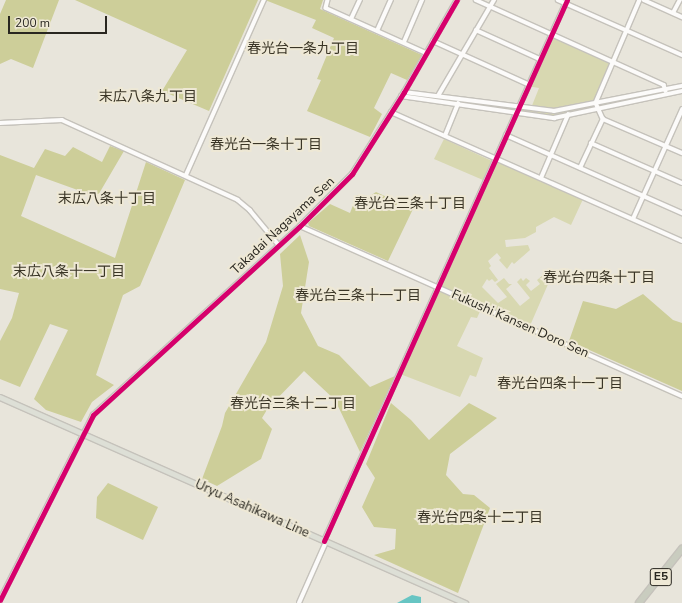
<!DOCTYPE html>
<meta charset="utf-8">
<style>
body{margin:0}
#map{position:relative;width:682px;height:603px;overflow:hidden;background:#e8e5db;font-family:"Nunito Sans","Noto Sans JP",sans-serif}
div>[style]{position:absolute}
.green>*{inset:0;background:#d8d8b1}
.forest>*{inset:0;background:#cdce99}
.water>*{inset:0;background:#67c5c3}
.roads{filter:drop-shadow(1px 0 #c5c2bb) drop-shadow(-1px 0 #c5c2bb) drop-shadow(0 1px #c5c2bb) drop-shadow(0 -1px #c5c2bb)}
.minor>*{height:3.5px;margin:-1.75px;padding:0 1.75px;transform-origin:1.75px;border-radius:1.75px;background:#fcfbfa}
.major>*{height:4.5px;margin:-2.25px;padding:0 2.25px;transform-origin:2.25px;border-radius:2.25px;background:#dddfd6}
.highway>*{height:5.5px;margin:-2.75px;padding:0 2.75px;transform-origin:2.75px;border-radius:2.75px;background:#c9ccbf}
.cycleway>*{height:5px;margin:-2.5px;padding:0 2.5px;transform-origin:2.5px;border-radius:2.5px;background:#d6006c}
span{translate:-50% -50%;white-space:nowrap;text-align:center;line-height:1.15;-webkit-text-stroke:4px #eee8d5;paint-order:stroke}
.shield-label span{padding:1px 3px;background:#eee8d5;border:1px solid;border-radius:3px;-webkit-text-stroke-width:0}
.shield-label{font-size:12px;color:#292720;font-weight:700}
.street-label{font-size:13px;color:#292720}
.neighbourhood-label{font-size:14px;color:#3a3526}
.scale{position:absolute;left:8px;top:16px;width:99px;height:18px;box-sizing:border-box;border:2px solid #292720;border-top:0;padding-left:5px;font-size:12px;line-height:14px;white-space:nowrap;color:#292720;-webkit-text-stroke:3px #eee8d5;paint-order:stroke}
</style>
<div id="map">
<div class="green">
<i style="clip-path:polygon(552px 34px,613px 61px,596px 103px,554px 111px,531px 108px,539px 88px,527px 86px)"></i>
<i style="clip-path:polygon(661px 91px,661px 95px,599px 106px,599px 104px)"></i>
<i style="clip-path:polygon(405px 94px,513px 108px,514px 109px,512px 111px,404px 96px)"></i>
<i style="clip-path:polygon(593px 105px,594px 109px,554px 116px,519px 111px,521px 109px,554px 113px)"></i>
<i style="clip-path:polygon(444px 139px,492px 161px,483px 180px,434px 159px)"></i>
<i style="clip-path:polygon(496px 158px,584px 197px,571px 225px,554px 217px,536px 227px,536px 232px,525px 238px,505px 240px,506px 247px,528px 245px,530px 250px,514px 264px,512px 262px,507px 269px,499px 260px,501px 258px,497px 253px,488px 261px,491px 266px,489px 268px,498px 280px,495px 282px,492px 279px,489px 281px,487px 279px,482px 287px,498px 303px,507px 297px,496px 284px,504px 278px,509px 284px,512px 284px,506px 289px,520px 306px,530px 298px,517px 282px,521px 278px,523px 281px,526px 278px,530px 281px,526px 285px,531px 291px,540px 284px,537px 280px,543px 275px,549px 282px,529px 328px,482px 307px,477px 318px,471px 317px,457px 346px,483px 358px,476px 377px,470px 375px,460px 397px,400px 374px)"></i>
</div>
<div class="forest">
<i style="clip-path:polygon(6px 0,59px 0,33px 68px,11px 59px,0 64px,0 14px)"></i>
<i style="clip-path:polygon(75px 0,258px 0,209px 111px,162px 91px,187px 50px)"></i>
<i style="clip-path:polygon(265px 0,323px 0,320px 9px,422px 55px,407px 80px,391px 73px,374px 108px,382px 114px,370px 137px,307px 111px,321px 80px,317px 79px,334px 38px,312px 28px,316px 20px)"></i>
<i style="clip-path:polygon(110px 146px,124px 151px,97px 197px,36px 175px,21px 216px,115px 258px,146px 162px,185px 180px,140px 286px,123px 295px,96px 375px,114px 385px,92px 402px,81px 422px,46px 410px,34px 399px,68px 330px,50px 324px,20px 387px,0 379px,0 341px,12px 318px,19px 293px,0 289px,0 155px,34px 168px,45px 149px,65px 156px,73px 147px,102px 162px)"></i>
<i style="clip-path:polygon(376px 192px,413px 209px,388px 261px,309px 226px,308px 223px,330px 204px,350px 213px,357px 195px,370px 196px)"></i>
<i style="clip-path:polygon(300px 235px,309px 262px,301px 313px,318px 346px,339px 355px,370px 387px,395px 376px,360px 452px,335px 400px,304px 371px,268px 408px,262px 418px,272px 429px,261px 459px,217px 486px,202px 479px,222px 426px,225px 413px,266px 342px,283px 286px,280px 254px)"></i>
<i style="clip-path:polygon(643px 294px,673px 320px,682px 323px,682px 391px,569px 341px,583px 301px,616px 309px)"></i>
<i style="clip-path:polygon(391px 403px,411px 420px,429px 440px,469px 403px,497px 418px,450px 454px,446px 475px,463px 494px,474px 495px,490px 508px,458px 593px,374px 555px,395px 549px,396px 529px,374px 527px,362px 507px,375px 478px,366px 464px)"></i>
<i style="clip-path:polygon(108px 483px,158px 507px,143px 540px,96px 518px,97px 497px)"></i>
</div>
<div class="water">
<i style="clip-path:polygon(412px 595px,421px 597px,421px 603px,397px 603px)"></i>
</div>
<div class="roads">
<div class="minor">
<i style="left:328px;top:0;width:8px;rotate:104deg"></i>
<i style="left:326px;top:8px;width:110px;rotate:24.2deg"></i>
<i style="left:476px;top:0;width:206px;rotate:24.3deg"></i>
<i style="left:664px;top:85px;width:6px;rotate:72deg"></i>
<i style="left:558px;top:0;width:136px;rotate:23.9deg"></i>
<i style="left:640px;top:0;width:112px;rotate:113.1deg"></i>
<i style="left:596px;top:103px;width:17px;rotate:66deg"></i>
<i style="left:603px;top:119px;width:86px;rotate:23.3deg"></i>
<i style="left:644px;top:0;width:42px;rotate:24.1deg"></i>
<i style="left:673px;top:13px;width:15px;rotate:-62deg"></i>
<i style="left:351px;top:19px;width:21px;rotate:-65deg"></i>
<i style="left:476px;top:30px;width:70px;rotate:24.4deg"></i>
<i style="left:377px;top:31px;width:34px;rotate:-66deg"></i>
<i style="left:433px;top:41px;width:104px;rotate:24.4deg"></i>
<i style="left:404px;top:42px;width:46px;rotate:-66.8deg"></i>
<i style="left:404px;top:92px;width:151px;rotate:7.2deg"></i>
<i style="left:554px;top:111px;width:130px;rotate:-11.1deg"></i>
<i style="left:401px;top:96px;width:155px;rotate:8.2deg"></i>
<i style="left:554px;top:118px;width:131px;rotate:-11.9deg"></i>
<i style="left:438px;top:96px;width:111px;rotate:-59.7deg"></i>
<i style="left:391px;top:112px;width:318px;rotate:23.9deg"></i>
<i style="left:0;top:123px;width:62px;rotate:-2.8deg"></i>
<i style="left:62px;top:120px;width:193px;rotate:24.4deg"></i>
<i style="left:238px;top:200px;width:16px;rotate:40deg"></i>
<i style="left:250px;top:210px;width:45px;rotate:50.4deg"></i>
<i style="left:506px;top:135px;width:193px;rotate:23.9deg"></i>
<i style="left:445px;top:136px;width:35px;rotate:-68deg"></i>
<i style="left:591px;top:143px;width:99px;rotate:23.7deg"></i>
<i style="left:580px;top:168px;width:54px;rotate:-64.9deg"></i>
<i style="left:186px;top:175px;width:192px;rotate:-66deg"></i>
<i style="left:541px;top:178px;width:69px;rotate:-66.8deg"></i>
<i style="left:633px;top:219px;width:120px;rotate:-65.8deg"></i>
<i style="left:300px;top:226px;width:418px;rotate:24deg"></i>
<i style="left:324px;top:541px;width:593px;rotate:-65.81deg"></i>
<i style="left:0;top:600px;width:207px;rotate:-63.3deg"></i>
<i style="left:93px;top:415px;width:280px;rotate:-42.4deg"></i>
<i style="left:300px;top:226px;width:74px;rotate:-45deg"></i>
<i style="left:352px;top:174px;width:97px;rotate:-57.6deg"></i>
<i style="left:404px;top:92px;width:106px;rotate:-60.1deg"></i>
<i style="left:299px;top:603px;width:67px;rotate:-66.1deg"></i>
</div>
<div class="major">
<i style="left:0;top:397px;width:509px;rotate:23.89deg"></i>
</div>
<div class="highway">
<i style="left:639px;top:603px;width:69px;rotate:-51.5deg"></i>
</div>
</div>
<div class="cycleway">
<i style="left:324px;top:541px;width:593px;rotate:-65.81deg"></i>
<i style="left:0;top:600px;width:207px;rotate:-63.3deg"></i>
<i style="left:93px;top:415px;width:280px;rotate:-42.4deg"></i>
<i style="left:300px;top:226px;width:74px;rotate:-45deg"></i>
<i style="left:352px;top:174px;width:97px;rotate:-57.6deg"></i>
<i style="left:404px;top:92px;width:106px;rotate:-60.1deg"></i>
</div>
<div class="shield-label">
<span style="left:661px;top:577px">E5</span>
</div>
<div class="street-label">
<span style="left:283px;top:226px;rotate:-43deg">Takadai Nagayama Sen</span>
<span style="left:520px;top:324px;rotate:24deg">Fukushi Kansen Doro Sen</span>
<span style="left:252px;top:509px;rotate:24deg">Uryu Asahikawa Line</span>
</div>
<div class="neighbourhood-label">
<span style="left:303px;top:49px">春光台一条九丁目</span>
<span style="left:148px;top:97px">末広八条九丁目</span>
<span style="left:266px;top:145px">春光台一条十丁目</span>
<span style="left:107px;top:199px">末広八条十丁目</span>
<span style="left:410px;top:204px">春光台三条十丁目</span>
<span style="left:69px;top:272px">末広八条十一丁目</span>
<span style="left:599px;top:278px">春光台四条十丁目</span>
<span style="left:358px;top:296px">春光台三条十一丁目</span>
<span style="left:560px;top:384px">春光台四条十一丁目</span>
<span style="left:293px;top:404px">春光台三条十二丁目</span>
<span style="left:480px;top:518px">春光台四条十二丁目</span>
</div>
<div class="scale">200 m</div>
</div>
